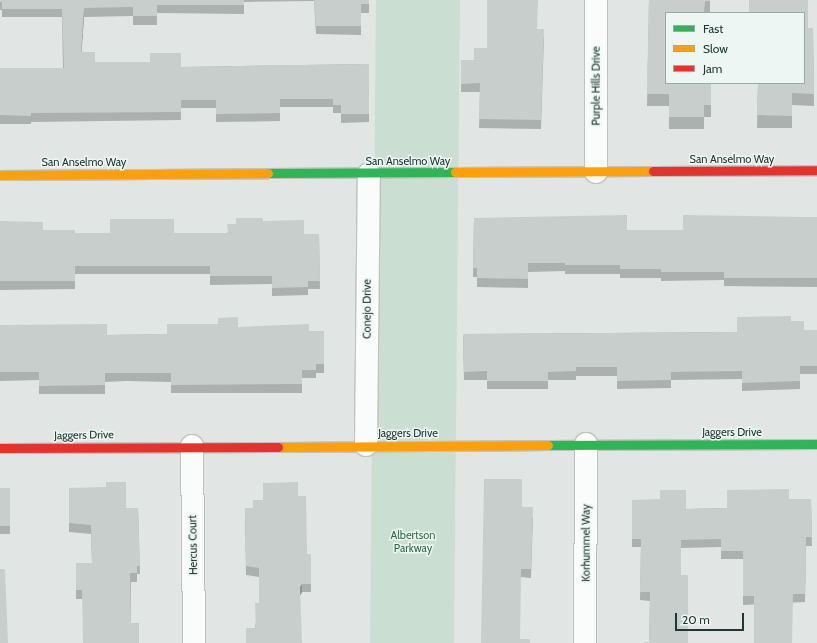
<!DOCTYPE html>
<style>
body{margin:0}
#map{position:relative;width:817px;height:643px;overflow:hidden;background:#e1e6e4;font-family:Cabin,sans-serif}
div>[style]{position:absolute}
.green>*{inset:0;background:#cadfd1}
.roads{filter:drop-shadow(1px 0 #bec3c1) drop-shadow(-1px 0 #bec3c1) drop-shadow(0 1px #bec3c1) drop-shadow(0 -1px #bec3c1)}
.street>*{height:22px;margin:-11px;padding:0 11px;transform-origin:11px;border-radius:11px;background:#fafbfb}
.fast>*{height:9px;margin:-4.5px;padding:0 4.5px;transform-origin:4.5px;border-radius:4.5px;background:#30b455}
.slow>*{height:9px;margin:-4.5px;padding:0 4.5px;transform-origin:4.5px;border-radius:4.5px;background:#ff9f0a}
.jam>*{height:9px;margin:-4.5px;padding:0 4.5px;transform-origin:4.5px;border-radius:4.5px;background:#e5322d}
.wall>*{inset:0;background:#acb1af}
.shaded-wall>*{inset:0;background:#8c908f}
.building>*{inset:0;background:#c8cecc}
span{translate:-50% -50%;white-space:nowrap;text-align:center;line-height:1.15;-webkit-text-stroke:3px #eef6f3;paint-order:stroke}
.street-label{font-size:11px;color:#203833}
.park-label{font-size:11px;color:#2c6e48}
.legend{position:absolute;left:665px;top:12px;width:140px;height:72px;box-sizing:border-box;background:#eef6f3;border:1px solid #9caaa6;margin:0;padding:5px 7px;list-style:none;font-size:12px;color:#203833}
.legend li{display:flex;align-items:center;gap:8px;height:20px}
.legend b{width:20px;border:1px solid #9caaa6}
.scale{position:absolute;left:675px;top:613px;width:69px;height:18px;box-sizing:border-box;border:2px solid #203833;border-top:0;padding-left:5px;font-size:12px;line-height:14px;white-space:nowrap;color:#203833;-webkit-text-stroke:3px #eef6f3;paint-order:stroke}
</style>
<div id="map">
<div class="green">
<i style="clip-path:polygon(376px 0,460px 0,454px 643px,370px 643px)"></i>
</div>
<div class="roads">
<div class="street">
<i style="left:596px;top:172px;width:172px;rotate:-90deg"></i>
<i style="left:366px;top:445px;width:271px;rotate:-89.4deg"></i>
<i style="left:192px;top:446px;width:197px;rotate:89.4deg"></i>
<i style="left:585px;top:643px;width:199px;rotate:-89.7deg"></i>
</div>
<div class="fast">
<i style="left:268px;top:173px;width:187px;rotate:-0.3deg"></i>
<i style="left:548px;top:445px;width:269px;rotate:-0.2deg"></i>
</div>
<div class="slow">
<i style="left:455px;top:172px;width:198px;rotate:-0.3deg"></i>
<i style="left:0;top:175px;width:268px;rotate:-0.4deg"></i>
<i style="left:278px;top:447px;width:270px;rotate:-0.4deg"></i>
</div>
<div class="jam">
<i style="left:653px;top:171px;width:164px;rotate:-0.3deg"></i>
<i style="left:0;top:448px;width:278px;rotate:-0.2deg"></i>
</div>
</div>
<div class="wall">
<i style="clip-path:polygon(0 0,369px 0,369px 13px,361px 13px,361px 35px,316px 34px,314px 1px,244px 2px,244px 14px,157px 13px,157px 25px,133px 25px,133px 16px,84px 17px,81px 52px,95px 62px,181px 67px,369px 64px,369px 122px,341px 123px,341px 113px,333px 113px,333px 107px,280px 107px,280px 121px,216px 122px,216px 108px,181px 108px,181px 120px,31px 122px,31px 124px,0 124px,0 68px,63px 68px,62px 17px,2px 17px,2px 10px,0 10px)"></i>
<i style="clip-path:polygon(649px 0,710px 0,710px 13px,666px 13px,711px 83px,711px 117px,704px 117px,704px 129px,669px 129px,669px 106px,647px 106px)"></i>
<i style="clip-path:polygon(749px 0,808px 0,808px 28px,813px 28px,814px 106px,792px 105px,792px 128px,757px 128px,758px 83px,804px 83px,804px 13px,749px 13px)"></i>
<i style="clip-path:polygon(537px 29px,544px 37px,541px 129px,479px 128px,480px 92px,461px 92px,461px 60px,474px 60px,487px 48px)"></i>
<i style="clip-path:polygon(804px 217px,817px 217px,817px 287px,724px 286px,724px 280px,661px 281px,661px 278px,620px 278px,620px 274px,565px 274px,565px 271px,528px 272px,528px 288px,477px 287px,477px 277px,473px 277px,474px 218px,627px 230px,683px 230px)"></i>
<i style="clip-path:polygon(0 221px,43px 230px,75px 233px,227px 233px,236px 224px,263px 221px,304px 234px,319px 234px,320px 289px,308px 289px,308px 295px,272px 296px,272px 284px,210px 285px,210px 274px,75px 274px,75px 289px,0 290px)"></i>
<i style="clip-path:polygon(791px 321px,804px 330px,817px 330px,817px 374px,800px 374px,800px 389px,742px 391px,742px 379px,671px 380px,671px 388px,617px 389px,617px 376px,576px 376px,576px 380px,548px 380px,548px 389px,487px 389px,487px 380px,464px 380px,463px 334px,737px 332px)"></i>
<i style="clip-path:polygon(0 325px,107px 335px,167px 334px,238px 327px,309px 331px,324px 331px,324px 373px,316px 373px,316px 378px,302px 378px,302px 393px,171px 393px,171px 382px,126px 381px,105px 382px,105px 394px,39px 394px,39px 380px,0 381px)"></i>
<i style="clip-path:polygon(0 488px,10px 488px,10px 534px,0 534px)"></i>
<i style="clip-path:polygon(69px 488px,126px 508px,138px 508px,140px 574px,137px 574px,137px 582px,131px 582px,131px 623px,139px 643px,82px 599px,76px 599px,76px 563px,92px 563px,91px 534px,69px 532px)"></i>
<i style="clip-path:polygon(298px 496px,307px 554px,311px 554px,311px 592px,302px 592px,255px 628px,259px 603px,259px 577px,246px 575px,245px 508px,253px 508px,263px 500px)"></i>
<i style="clip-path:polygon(789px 499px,811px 499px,812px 546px,806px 546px,805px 602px,743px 605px,743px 559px,721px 559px,721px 547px,681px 548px,649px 642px,650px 601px,640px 600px,641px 547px,632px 547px,632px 500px,686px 509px,727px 508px)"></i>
<i style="clip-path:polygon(533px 516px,531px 578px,521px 577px,481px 643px)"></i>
</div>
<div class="shaded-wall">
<i style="clip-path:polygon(84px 8px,84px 17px,81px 60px,81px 52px)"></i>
<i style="clip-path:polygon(302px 584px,302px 592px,300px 596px,300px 587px)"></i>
</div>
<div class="building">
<i style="clip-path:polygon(0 0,244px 0,244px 5px,157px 5px,157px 16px,133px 16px,133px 7px,84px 8px,81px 52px,95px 52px,95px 62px,150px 62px,150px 53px,181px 53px,181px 67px,369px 64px,369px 114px,341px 114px,341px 105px,333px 105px,333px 99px,280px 99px,280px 113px,216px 114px,216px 100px,181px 100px,181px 112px,31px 113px,31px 116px,0 115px,0 68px,64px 68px,62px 9px,2px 9px,2px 2px,0 2px)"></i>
<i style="clip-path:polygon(314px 0,369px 0,369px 4px,361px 4px,361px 26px,316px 26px)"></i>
<i style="clip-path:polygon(487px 0,538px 0,537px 29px,544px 29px,541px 120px,479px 119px,480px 83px,461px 84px,461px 60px,474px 60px,474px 48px,487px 48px)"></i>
<i style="clip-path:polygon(649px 0,710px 0,710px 1px,705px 1px,704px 13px,666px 13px,666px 83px,711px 83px,711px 105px,704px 105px,704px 117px,669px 117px,669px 94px,647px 94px)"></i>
<i style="clip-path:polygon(749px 0,808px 0,808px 28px,813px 28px,814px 94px,792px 93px,792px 116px,757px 115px,758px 83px,804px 83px,804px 13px,749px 13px)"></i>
<i style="clip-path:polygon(627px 215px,627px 230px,683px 230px,683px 215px,804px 217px,817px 217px,817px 278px,724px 278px,724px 272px,661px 272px,661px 269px,620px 269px,620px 265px,565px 265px,565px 263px,528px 263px,528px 279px,477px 278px,477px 268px,473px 268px,474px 218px)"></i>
<i style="clip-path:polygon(236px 218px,263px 218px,263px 221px,304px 220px,304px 234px,319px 234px,320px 281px,308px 281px,308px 287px,272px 288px,272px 276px,210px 276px,210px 266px,75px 266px,75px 281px,0 281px,0 221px,43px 222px,43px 230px,75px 230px,75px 233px,110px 233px,110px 219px,174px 219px,174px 233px,228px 233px,227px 224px,236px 224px)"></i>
<i style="clip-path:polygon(791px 316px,791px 321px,804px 321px,804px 330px,817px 330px,817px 366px,800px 366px,800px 381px,742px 383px,742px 371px,671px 372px,671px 380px,617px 381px,617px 367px,576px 367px,576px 371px,548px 372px,548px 381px,487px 381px,487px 371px,464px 372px,463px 334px,737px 332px,737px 317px)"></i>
<i style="clip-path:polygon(238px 317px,238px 327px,309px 324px,309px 331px,324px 331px,324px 364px,316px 364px,316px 370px,302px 370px,302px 384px,171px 385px,171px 373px,105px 373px,105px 385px,39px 386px,39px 372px,0 372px,0 325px,107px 324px,107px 335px,167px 334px,167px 324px,218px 324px,218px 318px)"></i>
<i style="clip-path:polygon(484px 479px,522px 479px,522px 507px,533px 507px,531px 569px,521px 569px,520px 639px,530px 639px,530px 643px,481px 643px)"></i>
<i style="clip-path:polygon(106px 482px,126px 482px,126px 508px,138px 508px,140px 566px,137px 566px,137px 573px,130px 573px,131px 623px,139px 623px,139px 643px,83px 643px,82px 590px,76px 590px,76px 563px,92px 563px,91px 525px,69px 523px,69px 488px,106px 487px)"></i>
<i style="clip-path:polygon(298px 482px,298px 496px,306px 496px,307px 554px,311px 554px,311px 584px,302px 584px,300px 587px,302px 643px,246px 643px,246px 628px,256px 628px,255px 603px,259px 603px,259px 568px,246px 566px,245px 508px,253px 508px,253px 500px,263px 500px,263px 483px)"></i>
<i style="clip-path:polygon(0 488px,10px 488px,10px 526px,0 526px)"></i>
<i style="clip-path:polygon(789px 489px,789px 499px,811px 499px,812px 537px,806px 537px,805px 594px,793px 594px,792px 643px,754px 643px,754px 596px,743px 596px,743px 551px,721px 551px,721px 539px,681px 540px,681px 575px,688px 575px,688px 643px,644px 643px,644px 642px,649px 642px,650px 592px,640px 592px,641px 539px,632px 539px,632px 500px,660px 499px,660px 490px,686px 490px,686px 509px,727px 508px,727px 490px)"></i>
<i style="clip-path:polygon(0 569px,5px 569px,8px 643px,0 643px)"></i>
</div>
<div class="street-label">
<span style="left:596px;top:86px;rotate:-90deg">Purple Hills Drive</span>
<span style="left:732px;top:159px">San Anselmo Way</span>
<span style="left:408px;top:161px">San Anselmo Way</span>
<span style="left:84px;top:162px">San Anselmo Way</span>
<span style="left:367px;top:309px;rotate:-90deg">Conejo Drive</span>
<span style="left:732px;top:432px">Jaggers Drive</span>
<span style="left:408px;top:433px">Jaggers Drive</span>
<span style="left:84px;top:435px;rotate:-1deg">Jaggers Drive</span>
<span style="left:586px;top:543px;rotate:-90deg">Korhummel Way</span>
<span style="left:193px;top:545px;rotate:-91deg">Hercus Court</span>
</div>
<div class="park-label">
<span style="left:413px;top:542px">Albertson<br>Parkway</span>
</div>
<ul class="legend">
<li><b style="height:5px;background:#30b455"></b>Fast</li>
<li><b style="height:5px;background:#ff9f0a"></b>Slow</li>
<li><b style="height:5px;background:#e5322d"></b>Jam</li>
</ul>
<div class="scale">20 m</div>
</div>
